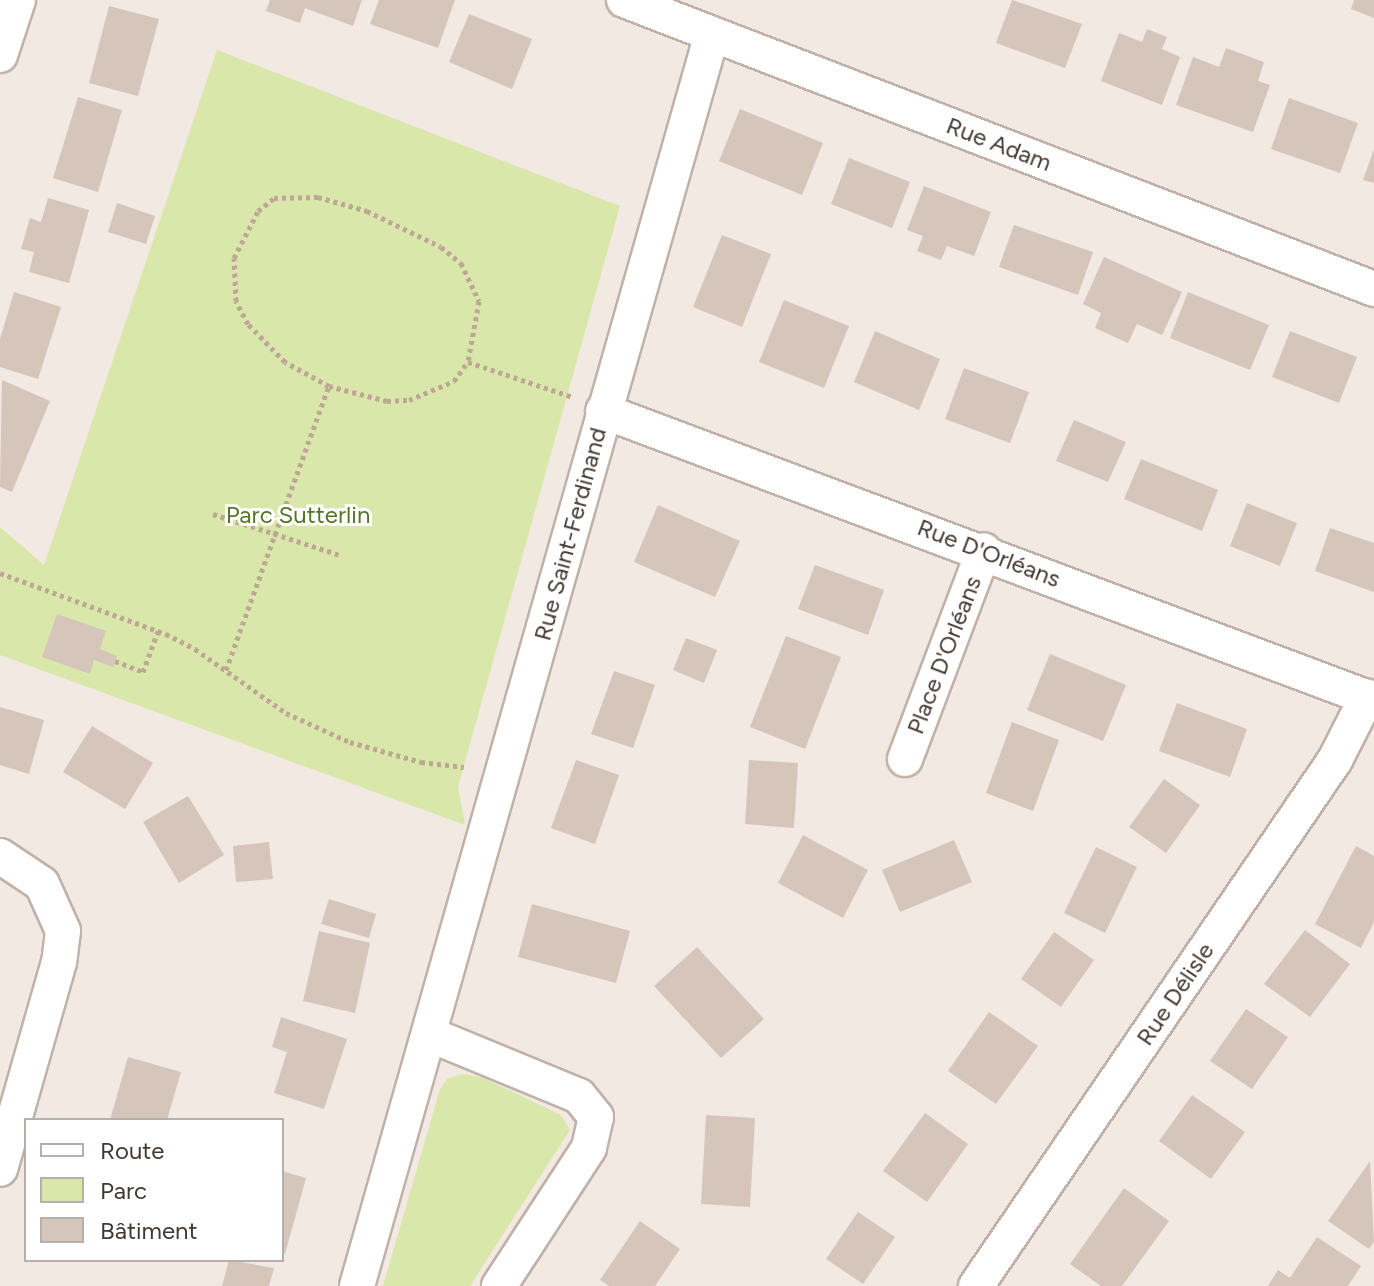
<!DOCTYPE html>
<meta charset="utf-8">
<style>
body{margin:0}
#map{position:relative;width:1374px;height:1286px;overflow:hidden;background:#f2e9e3;font-family:Figtree,sans-serif}
div>[style]{position:absolute}
.green>*{inset:0;background:#dae7aa}
.building>*{inset:0;background:#d6c5bb}
.path>*{height:5px;margin-top:-2.5px;transform-origin:0;background:repeating-linear-gradient(90deg,#bfa796 0 4px,transparent 0 8px)}
.roads{filter:drop-shadow(2px 0 #c0b2a8) drop-shadow(-2px 0 #c0b2a8) drop-shadow(0 2px #c0b2a8) drop-shadow(0 -2px #c0b2a8)}
.minor>*{height:34px;margin:-17px;padding:0 17px;transform-origin:17px;border-radius:17px;background:#fff}
span{translate:-50% -50%;white-space:nowrap;text-align:center;line-height:1.15;-webkit-text-stroke:6px #fff;paint-order:stroke}
.street-label{font-size:24px;color:#433933}
.park-label{font-size:24px;color:#567526}
.legend{position:absolute;left:24px;top:1118px;width:260px;height:144px;box-sizing:border-box;background:#fff;border:2px solid #b4b0ad;margin:0;padding:10px 14px;list-style:none;font-size:24px;color:#433933}
.legend li{display:flex;align-items:center;gap:16px;height:40px}
.legend b{width:40px;border:2px solid #b4b0ad}
</style>
<div id="map">
<div class="green">
<i style="clip-path:polygon(217px 50px,620px 206px,458px 787px,465px 825px,0 655px,0 527px,44px 565px)"></i>
<i style="clip-path:polygon(462px 1074px,481px 1077px,561px 1115px,570px 1130px,470px 1286px,383px 1286px,440px 1089px,447px 1079px)"></i>
</div>
<div class="building">
<i style="clip-path:polygon(270px 0,362px 0,353px 26px,305px 8px,300px 23px,266px 11px)"></i>
<i style="clip-path:polygon(379px 0,455px 0,438px 48px,370px 24px)"></i>
<i style="clip-path:polygon(1012px 0,1082px 24px,1065px 68px,996px 43px)"></i>
<i style="clip-path:polygon(1354px 0,1374px 0,1374px 18px,1351px 9px)"></i>
<i style="clip-path:polygon(109px 6px,159px 19px,138px 96px,89px 83px)"></i>
<i style="clip-path:polygon(469px 14px,532px 39px,512px 89px,449px 62px)"></i>
<i style="clip-path:polygon(1147px 29px,1167px 37px,1162px 49px,1180px 57px,1162px 105px,1101px 81px,1119px 33px,1142px 42px)"></i>
<i style="clip-path:polygon(1226px 48px,1264px 62px,1258px 81px,1270px 85px,1253px 132px,1176px 105px,1193px 57px,1219px 67px)"></i>
<i style="clip-path:polygon(78px 97px,122px 110px,98px 192px,53px 178px)"></i>
<i style="clip-path:polygon(1289px 98px,1358px 123px,1340px 173px,1271px 149px)"></i>
<i style="clip-path:polygon(740px 109px,823px 143px,802px 195px,719px 161px)"></i>
<i style="clip-path:polygon(1374px 149px,1374px 183px,1363px 180px)"></i>
<i style="clip-path:polygon(849px 158px,910px 182px,892px 228px,831px 204px)"></i>
<i style="clip-path:polygon(924px 186px,991px 212px,974px 256px,947px 246px,941px 260px,917px 251px,923px 236px,907px 230px)"></i>
<i style="clip-path:polygon(48px 198px,89px 210px,69px 283px,29px 272px,34px 252px,21px 249px,30px 218px,41px 222px)"></i>
<i style="clip-path:polygon(117px 203px,155px 216px,146px 244px,108px 232px)"></i>
<i style="clip-path:polygon(1014px 225px,1093px 252px,1078px 295px,999px 267px)"></i>
<i style="clip-path:polygon(722px 235px,771px 254px,742px 327px,693px 307px)"></i>
<i style="clip-path:polygon(1104px 257px,1182px 292px,1162px 335px,1137px 324px,1128px 343px,1095px 328px,1101px 313px,1083px 304px)"></i>
<i style="clip-path:polygon(14px 292px,61px 307px,38px 379px,0 367px,0 339px)"></i>
<i style="clip-path:polygon(1188px 292px,1269px 325px,1250px 370px,1170px 338px)"></i>
<i style="clip-path:polygon(784px 300px,849px 326px,824px 388px,759px 362px)"></i>
<i style="clip-path:polygon(875px 331px,940px 359px,919px 410px,854px 382px)"></i>
<i style="clip-path:polygon(1290px 331px,1357px 357px,1339px 403px,1272px 377px)"></i>
<i style="clip-path:polygon(964px 368px,1029px 392px,1010px 443px,945px 419px)"></i>
<i style="clip-path:polygon(2px 380px,50px 401px,12px 492px,0 487px)"></i>
<i style="clip-path:polygon(1074px 420px,1126px 442px,1108px 482px,1056px 461px)"></i>
<i style="clip-path:polygon(1141px 459px,1218px 490px,1202px 531px,1124px 499px)"></i>
<i style="clip-path:polygon(1247px 503px,1297px 523px,1280px 566px,1230px 546px)"></i>
<i style="clip-path:polygon(658px 505px,740px 541px,715px 597px,634px 562px)"></i>
<i style="clip-path:polygon(1330px 528px,1374px 543px,1374px 592px,1315px 571px)"></i>
<i style="clip-path:polygon(815px 565px,884px 590px,868px 635px,798px 609px)"></i>
<i style="clip-path:polygon(57px 614px,106px 631px,100px 649px,117px 656px,113px 667px,94px 660px,90px 674px,42px 657px)"></i>
<i style="clip-path:polygon(786px 636px,841px 657px,805px 749px,750px 727px)"></i>
<i style="clip-path:polygon(686px 638px,717px 650px,704px 683px,673px 670px)"></i>
<i style="clip-path:polygon(1050px 654px,1126px 685px,1103px 741px,1027px 710px)"></i>
<i style="clip-path:polygon(614px 671px,655px 685px,633px 748px,591px 734px)"></i>
<i style="clip-path:polygon(1177px 703px,1247px 729px,1230px 777px,1159px 751px)"></i>
<i style="clip-path:polygon(0 707px,44px 720px,29px 774px,0 765px)"></i>
<i style="clip-path:polygon(1012px 722px,1059px 740px,1033px 811px,986px 793px)"></i>
<i style="clip-path:polygon(92px 726px,153px 763px,125px 809px,63px 772px)"></i>
<i style="clip-path:polygon(576px 760px,619px 775px,595px 844px,551px 828px)"></i>
<i style="clip-path:polygon(749px 760px,798px 763px,794px 828px,745px 824px)"></i>
<i style="clip-path:polygon(1164px 779px,1200px 805px,1166px 853px,1129px 827px)"></i>
<i style="clip-path:polygon(188px 796px,224px 855px,179px 883px,143px 822px)"></i>
<i style="clip-path:polygon(803px 835px,868px 870px,843px 918px,778px 883px)"></i>
<i style="clip-path:polygon(954px 840px,972px 882px,900px 912px,882px 870px)"></i>
<i style="clip-path:polygon(269px 842px,273px 879px,236px 882px,233px 846px)"></i>
<i style="clip-path:polygon(1356px 846px,1374px 856px,1374px 922px,1361px 948px,1315px 924px)"></i>
<i style="clip-path:polygon(1096px 847px,1137px 867px,1105px 933px,1064px 913px)"></i>
<i style="clip-path:polygon(329px 899px,376px 914px,369px 938px,321px 924px)"></i>
<i style="clip-path:polygon(532px 904px,630px 931px,616px 983px,518px 957px)"></i>
<i style="clip-path:polygon(1305px 930px,1350px 964px,1310px 1017px,1264px 984px)"></i>
<i style="clip-path:polygon(319px 931px,370px 943px,355px 1013px,303px 1001px)"></i>
<i style="clip-path:polygon(1054px 932px,1094px 960px,1061px 1007px,1021px 979px)"></i>
<i style="clip-path:polygon(697px 947px,764px 1019px,721px 1058px,654px 986px)"></i>
<i style="clip-path:polygon(1246px 1009px,1288px 1037px,1252px 1089px,1210px 1061px)"></i>
<i style="clip-path:polygon(989px 1012px,1038px 1046px,996px 1104px,948px 1071px)"></i>
<i style="clip-path:polygon(281px 1017px,347px 1039px,324px 1109px,274px 1093px,287px 1052px,272px 1047px)"></i>
<i style="clip-path:polygon(128px 1057px,181px 1072px,167px 1120px,110px 1120px)"></i>
<i style="clip-path:polygon(1192px 1095px,1245px 1132px,1211px 1179px,1159px 1141px)"></i>
<i style="clip-path:polygon(925px 1113px,968px 1144px,927px 1202px,883px 1171px)"></i>
<i style="clip-path:polygon(706px 1115px,755px 1118px,750px 1207px,701px 1204px)"></i>
<i style="clip-path:polygon(1370px 1161px,1374px 1242px,1369px 1249px,1328px 1221px)"></i>
<i style="clip-path:polygon(282px 1171px,306px 1178px,285px 1254px,282px 1253px)"></i>
<i style="clip-path:polygon(1124px 1188px,1169px 1221px,1122px 1286px,1101px 1286px,1070px 1264px)"></i>
<i style="clip-path:polygon(858px 1212px,895px 1237px,863px 1284px,826px 1259px)"></i>
<i style="clip-path:polygon(640px 1221px,680px 1249px,655px 1286px,609px 1286px,600px 1280px)"></i>
<i style="clip-path:polygon(1317px 1237px,1361px 1266px,1348px 1286px,1268px 1286px,1278px 1270px,1290px 1278px)"></i>
<i style="clip-path:polygon(229px 1260px,274px 1268px,269px 1286px,222px 1286px)"></i>
</div>
<div class="path">
<i style="left:329px;top:386px;width:50px;rotate:-151.4deg"></i>
<i style="left:285px;top:362px;width:53px;rotate:-134.2deg"></i>
<i style="left:248px;top:324px;width:26px;rotate:-118deg"></i>
<i style="left:236px;top:301px;width:43px;rotate:-92.7deg"></i>
<i style="left:234px;top:258px;width:53px;rotate:-62.9deg"></i>
<i style="left:258px;top:211px;width:21px;rotate:-39deg"></i>
<i style="left:274px;top:198px;width:44px;rotate:-1.3deg"></i>
<i style="left:318px;top:197px;width:51px;rotate:15.9deg"></i>
<i style="left:367px;top:211px;width:82px;rotate:25.9deg"></i>
<i style="left:441px;top:247px;width:26px;rotate:39deg"></i>
<i style="left:461px;top:263px;width:42px;rotate:64.7deg"></i>
<i style="left:479px;top:301px;width:62px;rotate:100.2deg"></i>
<i style="left:213px;top:514px;width:133px;rotate:17.9deg"></i>
<i style="left:0;top:573px;width:177px;rotate:20.2deg"></i>
<i style="left:166px;top:634px;width:33px;rotate:27deg"></i>
<i style="left:195px;top:649px;width:111px;rotate:35.1deg"></i>
<i style="left:286px;top:713px;width:70px;rotate:24.4deg"></i>
<i style="left:350px;top:742px;width:74px;rotate:15.7deg"></i>
<i style="left:421px;top:762px;width:43px;rotate:6.6deg"></i>
<i style="left:115px;top:661px;width:30px;rotate:21deg"></i>
<i style="left:143px;top:672px;width:44px;rotate:-69.9deg"></i>
<i style="left:226px;top:670px;width:302px;rotate:-70.1deg"></i>
<i style="left:329px;top:386px;width:60px;rotate:14.5deg"></i>
<i style="left:387px;top:401px;width:22px;rotate:-3deg"></i>
<i style="left:409px;top:400px;width:49px;rotate:-22.9deg"></i>
<i style="left:454px;top:381px;width:24px;rotate:-54deg"></i>
<i style="left:468px;top:362px;width:111px;rotate:18.4deg"></i>
</div>
<div class="roads">
<div class="minor">
<i style="left:624px;top:0;width:804px;rotate:21.07deg"></i>
<i style="left:0;top:55px;width:58px;rotate:-71.9deg"></i>
<i style="left:603px;top:411px;width:823px;rotate:20.55deg"></i>
<i style="left:905px;top:759px;width:223px;rotate:-69.3deg"></i>
<i style="left:0;top:856px;width:50px;rotate:33.7deg"></i>
<i style="left:42px;top:884px;width:51px;rotate:65.9deg"></i>
<i style="left:63px;top:931px;width:31px;rotate:97deg"></i>
<i style="left:59px;top:962px;width:215px;rotate:105.9deg"></i>
<i style="left:431px;top:1035px;width:160px;rotate:22.4deg"></i>
<i style="left:579px;top:1096px;width:27px;rotate:51deg"></i>
<i style="left:596px;top:1117px;width:32px;rotate:103deg"></i>
<i style="left:589px;top:1148px;width:165px;rotate:123.1deg"></i>
<i style="left:357px;top:1286px;width:1301px;rotate:-74.17deg"></i>
<i style="left:976px;top:1286px;width:637px;rotate:-55.69deg"></i>
<i style="left:1335px;top:760px;width:71px;rotate:-63.1deg"></i>
</div>
</div>
<div class="street-label">
<span style="left:999px;top:144px;rotate:21deg">Rue Adam</span>
<span style="left:570px;top:534px;rotate:-75deg">Rue Saint-Ferdinand</span>
<span style="left:989px;top:553px;rotate:21deg">Rue D'Orléans</span>
<span style="left:944px;top:655px;rotate:-69deg">Place D'Orléans</span>
<span style="left:1175px;top:994px;rotate:-56deg">Rue Délisle</span>
</div>
<div class="park-label">
<span style="left:298px;top:515px">Parc Sutterlin</span>
</div>
<ul class="legend">
<li><b style="height:10px;background:#fff"></b>Route</li>
<li><b style="height:22px;background:#dae7aa"></b>Parc</li>
<li><b style="height:22px;background:#d6c5bb"></b>Bâtiment</li>
</ul>
</div>
